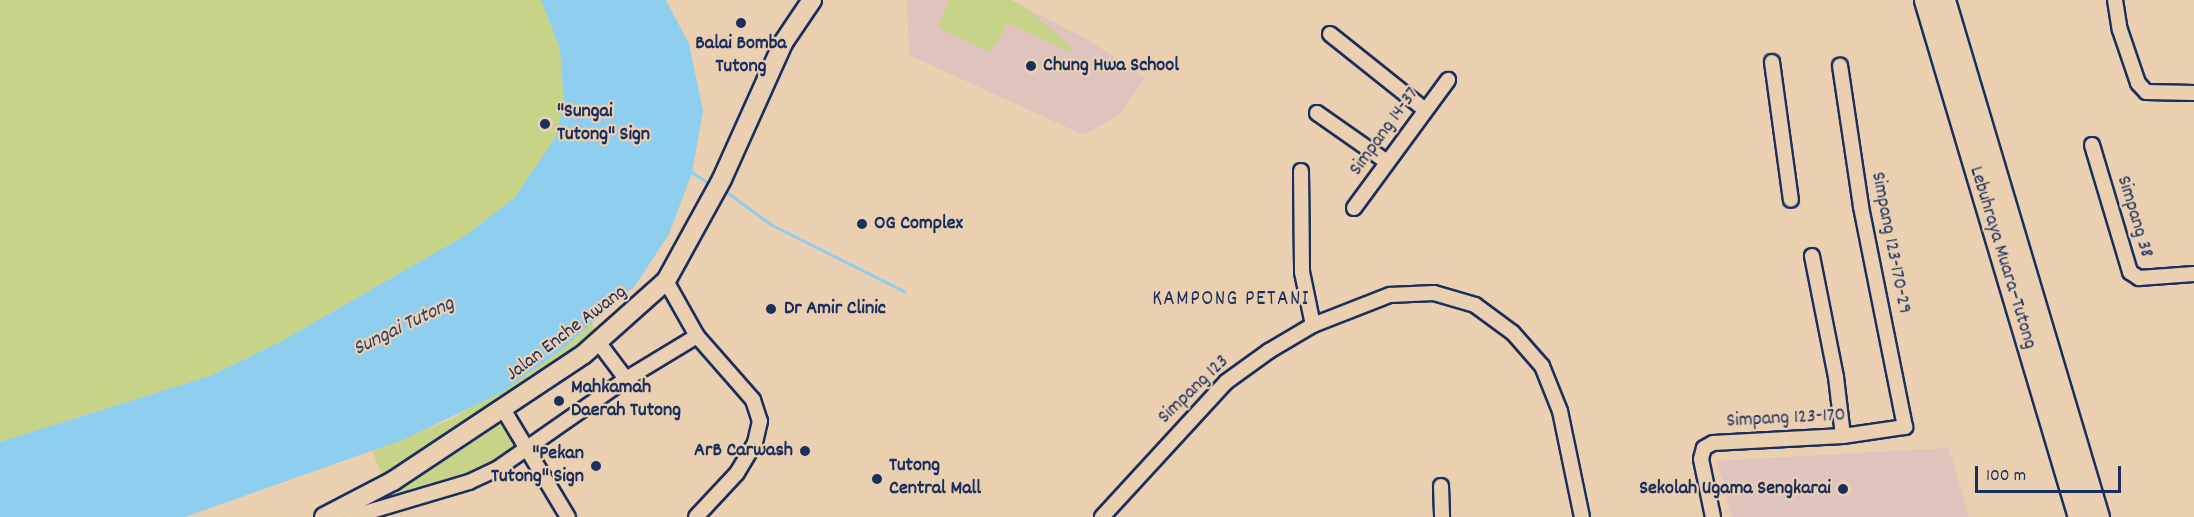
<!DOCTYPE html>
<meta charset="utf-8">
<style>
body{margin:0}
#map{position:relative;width:2194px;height:517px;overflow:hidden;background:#eacfb1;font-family:Dekko,sans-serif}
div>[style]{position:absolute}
.built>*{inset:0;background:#dec4bd}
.green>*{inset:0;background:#c7d387}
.water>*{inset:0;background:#8eceef}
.stream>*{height:3px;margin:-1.5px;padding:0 1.5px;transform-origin:1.5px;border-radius:1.5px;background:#8eceef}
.roads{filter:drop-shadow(2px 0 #1b2f5e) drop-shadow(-2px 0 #1b2f5e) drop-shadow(0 2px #1b2f5e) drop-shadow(0 -2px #1b2f5e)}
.minor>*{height:14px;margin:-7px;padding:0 7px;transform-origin:7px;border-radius:7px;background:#eacfb1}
.major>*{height:18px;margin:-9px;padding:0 9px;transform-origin:9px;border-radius:9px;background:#eacfb1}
.highway>*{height:21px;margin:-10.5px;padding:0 10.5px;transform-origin:10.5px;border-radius:10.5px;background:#eacfb1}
.dots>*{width:16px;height:16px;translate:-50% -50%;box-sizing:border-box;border:3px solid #eacfb1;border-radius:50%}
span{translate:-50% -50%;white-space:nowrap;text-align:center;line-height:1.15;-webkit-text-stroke:4.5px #eacfb1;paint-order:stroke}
.poi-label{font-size:20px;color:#1b2f5e;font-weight:700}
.left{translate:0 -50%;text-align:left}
.right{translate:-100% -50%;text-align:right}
.street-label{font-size:20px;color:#1b2f5e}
.neighbourhood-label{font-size:21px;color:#1b2f5e;letter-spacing:1.5px}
.water-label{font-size:21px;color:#263f6c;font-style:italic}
.scale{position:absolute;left:1975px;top:466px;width:146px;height:27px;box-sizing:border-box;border:3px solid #1b2f5e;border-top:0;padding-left:8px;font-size:18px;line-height:21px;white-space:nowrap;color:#1b2f5e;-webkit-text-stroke:4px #eacfb1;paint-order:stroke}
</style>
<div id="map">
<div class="built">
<i style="clip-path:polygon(907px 0,1011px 0,1090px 41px,1145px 78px,1120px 114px,1084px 135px,909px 55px)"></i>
<i style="clip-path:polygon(1949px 448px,1969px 517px,1732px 517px,1717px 461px)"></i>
</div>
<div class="green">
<i style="clip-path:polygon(0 0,541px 0,560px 49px,564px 105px,555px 138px,539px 165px,515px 197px,466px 235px,282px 341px,210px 376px,0 442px)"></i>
<i style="clip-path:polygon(949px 0,1011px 0,1026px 8px,1072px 48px,1070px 52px,1007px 23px,996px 47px,993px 45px,990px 52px,938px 28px)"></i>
<i style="clip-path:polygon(591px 323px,601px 337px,384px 481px,372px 450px,453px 419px,559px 351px)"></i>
<i style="clip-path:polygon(509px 419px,526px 449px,486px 472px,379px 504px)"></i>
</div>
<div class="water">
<i style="clip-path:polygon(541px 0,666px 0,689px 44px,703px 111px,692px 173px,669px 234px,635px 286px,560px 351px,501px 393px,405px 439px,185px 517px,0 517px,0 442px,210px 376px,282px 341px,466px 235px,515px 197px,555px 138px,564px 105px,560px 49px)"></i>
</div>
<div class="stream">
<i style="left:691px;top:172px;width:19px;rotate:32deg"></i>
<i style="left:728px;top:193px;width:52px;rotate:36.4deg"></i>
<i style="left:770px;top:224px;width:150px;rotate:26.6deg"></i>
</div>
<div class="roads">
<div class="minor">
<i style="left:2115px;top:0;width:30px;rotate:81deg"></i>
<i style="left:2120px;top:30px;width:56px;rotate:71.2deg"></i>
<i style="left:2138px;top:83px;width:12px;rotate:48deg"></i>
<i style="left:2146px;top:92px;width:48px;rotate:1.2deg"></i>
<i style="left:1330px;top:34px;width:120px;rotate:38.6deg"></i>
<i style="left:1772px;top:62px;width:139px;rotate:82.2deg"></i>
<i style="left:1317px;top:113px;width:85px;rotate:35deg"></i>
<i style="left:2092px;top:145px;width:133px;rotate:73.3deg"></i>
<i style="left:2130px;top:272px;width:11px;rotate:34deg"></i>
<i style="left:2139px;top:278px;width:55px;rotate:-4.2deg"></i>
<i style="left:1301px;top:171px;width:101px;rotate:89.4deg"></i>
<i style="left:1302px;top:272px;width:54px;rotate:78.3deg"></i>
<i style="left:1354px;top:208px;width:159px;rotate:-53.7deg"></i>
<i style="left:1812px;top:256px;width:123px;rotate:78.8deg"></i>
<i style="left:1836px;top:377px;width:59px;rotate:83.2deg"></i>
<i style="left:666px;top:281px;width:63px;rotate:60.6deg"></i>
<i style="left:697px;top:336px;width:85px;rotate:48.8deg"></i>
<i style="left:753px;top:400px;width:22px;rotate:72deg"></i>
<i style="left:760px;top:421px;width:23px;rotate:103deg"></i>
<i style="left:755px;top:443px;width:35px;rotate:121deg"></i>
<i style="left:737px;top:473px;width:60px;rotate:133deg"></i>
<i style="left:599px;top:343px;width:45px;rotate:53.1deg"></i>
<i style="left:503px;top:409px;width:126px;rotate:59deg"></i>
<i style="left:1441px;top:486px;width:31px;rotate:88deg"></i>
<i style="left:351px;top:517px;width:123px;rotate:-16.5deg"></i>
<i style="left:469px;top:482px;width:31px;rotate:-25deg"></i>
<i style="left:497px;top:469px;width:157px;rotate:-34.9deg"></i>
<i style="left:626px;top:379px;width:83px;rotate:-31.2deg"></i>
<i style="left:1102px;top:517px;width:183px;rotate:-47.4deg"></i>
<i style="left:1226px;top:382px;width:53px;rotate:-35.8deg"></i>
<i style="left:1269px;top:351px;width:51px;rotate:-30.6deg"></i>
<i style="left:1313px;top:325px;width:83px;rotate:-21.3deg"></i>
<i style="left:1390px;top:295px;width:44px;rotate:-2.6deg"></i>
<i style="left:1434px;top:293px;width:43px;rotate:16.3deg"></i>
<i style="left:1475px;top:305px;width:47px;rotate:36.4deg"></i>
<i style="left:1513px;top:333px;width:44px;rotate:48.7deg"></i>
<i style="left:1542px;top:366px;width:48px;rotate:68.2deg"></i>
<i style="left:1560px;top:411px;width:108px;rotate:78.3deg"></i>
<i style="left:1713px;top:517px;width:59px;rotate:-101.7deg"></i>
<i style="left:1701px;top:459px;width:11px;rotate:-75deg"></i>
<i style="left:1704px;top:448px;width:10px;rotate:-29deg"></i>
<i style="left:1713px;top:443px;width:130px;rotate:-3.1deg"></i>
<i style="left:1843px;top:436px;width:63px;rotate:-8.3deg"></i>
<i style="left:1905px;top:427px;width:225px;rotate:-101.3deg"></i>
<i style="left:1861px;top:206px;width:142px;rotate:-98.5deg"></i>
</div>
<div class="major">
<i style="left:324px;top:517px;width:78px;rotate:-27.6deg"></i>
<i style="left:393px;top:481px;width:229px;rotate:-33.6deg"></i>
<i style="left:584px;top:354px;width:110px;rotate:-41.7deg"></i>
<i style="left:666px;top:281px;width:116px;rotate:-61.2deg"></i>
<i style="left:722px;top:179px;width:149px;rotate:-65.8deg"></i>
<i style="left:783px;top:43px;width:52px;rotate:-56deg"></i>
</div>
<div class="highway">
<i style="left:1925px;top:0;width:539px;rotate:73.41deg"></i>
<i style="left:1944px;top:0;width:539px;rotate:73.41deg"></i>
</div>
</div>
<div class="dots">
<i style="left:741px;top:23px;background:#1b2f5e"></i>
<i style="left:1031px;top:66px;background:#1b2f5e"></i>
<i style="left:545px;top:124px;background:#1b2f5e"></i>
<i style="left:862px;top:224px;background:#1b2f5e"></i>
<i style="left:771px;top:309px;background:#1b2f5e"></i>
<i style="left:559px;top:401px;background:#1b2f5e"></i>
<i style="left:805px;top:451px;background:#1b2f5e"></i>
<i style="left:596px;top:466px;background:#1b2f5e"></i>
<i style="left:877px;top:479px;background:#1b2f5e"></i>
<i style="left:1843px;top:489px;background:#1b2f5e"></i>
</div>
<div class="poi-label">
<span style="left:741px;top:56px">Balai Bomba<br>Tutong</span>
<span class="left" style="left:1043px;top:66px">Chung Hwa School</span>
<span class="left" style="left:557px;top:124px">"Sungai<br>Tutong" Sign</span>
<span class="left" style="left:874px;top:224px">OG Complex</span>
<span class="left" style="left:784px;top:309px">Dr Amir Clinic</span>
<span class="left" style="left:571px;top:400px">Mahkamah<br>Daerah Tutong</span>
<span class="right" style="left:793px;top:451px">ArB Carwash</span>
<span class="right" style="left:584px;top:466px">"Pekan<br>Tutong" Sign</span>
<span class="left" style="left:889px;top:478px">Tutong<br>Central Mall</span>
<span class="right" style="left:1831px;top:489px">Sekolah Ugama Sengkarai</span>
</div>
<div class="street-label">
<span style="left:1385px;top:132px;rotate:-54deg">Simpang 14-37</span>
<span style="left:2134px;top:217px;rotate:73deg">Simpang 38</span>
<span style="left:1890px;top:243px;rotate:79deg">Simpang 123-170-29</span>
<span style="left:2002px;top:258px;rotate:73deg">Lebuhraya Muara–Tutong</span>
<span style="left:567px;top:334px;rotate:-37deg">Jalan Enche Awang</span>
<span style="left:1194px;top:390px;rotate:-44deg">Simpang 123</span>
<span style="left:1786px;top:419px;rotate:-3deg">Simpang 123-170</span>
</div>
<div class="neighbourhood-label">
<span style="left:1231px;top:300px">KAMPONG PETANI</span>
</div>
<div class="water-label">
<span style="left:404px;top:327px;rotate:-26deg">Sungai Tutong</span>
</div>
<div class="scale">100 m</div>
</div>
